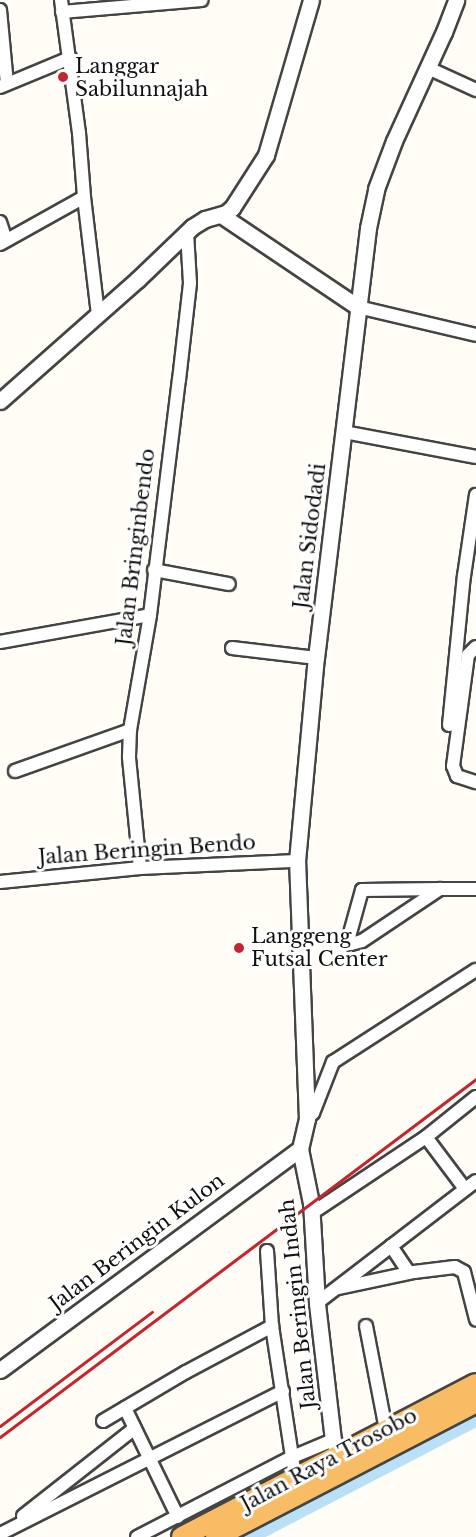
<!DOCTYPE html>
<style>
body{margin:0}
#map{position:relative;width:476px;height:1537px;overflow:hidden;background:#fffdf5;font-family:"Libre Baskerville",serif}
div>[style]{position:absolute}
.river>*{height:20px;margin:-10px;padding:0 10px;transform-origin:10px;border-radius:10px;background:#b9e0f7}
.roads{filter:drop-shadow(2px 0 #444) drop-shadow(-2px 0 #444) drop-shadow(0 2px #444) drop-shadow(0 -2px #444)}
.minor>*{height:12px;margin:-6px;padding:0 6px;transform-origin:6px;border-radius:6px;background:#fff}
.tertiary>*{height:15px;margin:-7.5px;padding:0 7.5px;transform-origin:7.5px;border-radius:7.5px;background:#fff}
.trunk>*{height:20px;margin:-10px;padding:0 10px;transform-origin:10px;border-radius:10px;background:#f7bc64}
.rail>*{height:3px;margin:-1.5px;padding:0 1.5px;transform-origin:1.5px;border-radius:1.5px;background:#c4262e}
.dots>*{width:16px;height:16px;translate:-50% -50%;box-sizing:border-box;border:3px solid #fff;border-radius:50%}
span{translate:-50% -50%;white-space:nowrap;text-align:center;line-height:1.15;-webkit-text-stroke:6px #fff;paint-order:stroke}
.poi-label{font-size:20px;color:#111}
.left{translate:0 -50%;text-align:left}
.street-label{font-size:20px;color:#111}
</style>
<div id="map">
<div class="river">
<i style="left:244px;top:1537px;width:262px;rotate:-27.5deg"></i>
</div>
<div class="roads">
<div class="minor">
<i style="left:61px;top:0;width:134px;rotate:82.3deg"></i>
<i style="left:79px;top:133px;width:64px;rotate:85.5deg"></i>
<i style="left:84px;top:197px;width:118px;rotate:83.2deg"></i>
<i style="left:0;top:10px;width:74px;rotate:84.6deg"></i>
<i style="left:62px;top:12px;width:140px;rotate:-4.9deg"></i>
<i style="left:428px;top:68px;width:53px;rotate:24.6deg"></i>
<i style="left:0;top:87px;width:76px;rotate:-22.5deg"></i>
<i style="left:0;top:222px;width:19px;rotate:72deg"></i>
<i style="left:0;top:244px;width:96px;rotate:-29.2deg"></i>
<i style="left:358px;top:307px;width:121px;rotate:13.3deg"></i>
<i style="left:344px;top:432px;width:134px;rotate:10.7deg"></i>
<i style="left:154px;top:570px;width:76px;rotate:10.6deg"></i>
<i style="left:0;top:642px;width:152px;rotate:-10.2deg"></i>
<i style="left:476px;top:647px;width:11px;rotate:135deg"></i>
<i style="left:468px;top:655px;width:112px;rotate:97.7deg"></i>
<i style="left:453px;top:766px;width:11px;rotate:68deg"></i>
<i style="left:457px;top:776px;width:20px;rotate:18deg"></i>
<i style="left:232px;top:648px;width:85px;rotate:6.8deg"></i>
<i style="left:449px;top:725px;width:150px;rotate:-84.3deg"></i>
<i style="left:464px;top:576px;width:82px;rotate:-81.6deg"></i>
<i style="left:15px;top:771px;width:122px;rotate:-19.6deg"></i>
<i style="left:140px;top:868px;width:112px;rotate:-95.7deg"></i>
<i style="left:129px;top:757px;width:27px;rotate:-88deg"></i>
<i style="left:130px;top:730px;width:117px;rotate:-80.1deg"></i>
<i style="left:150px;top:615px;width:237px;rotate:-83deg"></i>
<i style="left:179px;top:380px;width:98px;rotate:-83.5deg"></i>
<i style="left:190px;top:283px;width:51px;rotate:-93.4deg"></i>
<i style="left:0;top:882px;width:141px;rotate:-5.7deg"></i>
<i style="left:140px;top:868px;width:157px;rotate:-2.6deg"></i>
<i style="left:440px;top:889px;width:78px;rotate:179.3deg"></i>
<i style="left:362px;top:890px;width:49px;rotate:105.5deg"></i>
<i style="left:349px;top:937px;width:7px;rotate:74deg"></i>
<i style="left:351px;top:944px;width:11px;rotate:-15deg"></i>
<i style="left:362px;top:941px;width:94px;rotate:-33.7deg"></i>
<i style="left:440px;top:889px;width:36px"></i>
<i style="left:307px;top:1119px;width:8px;rotate:-45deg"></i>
<i style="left:313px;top:1113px;width:55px;rotate:-68.6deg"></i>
<i style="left:333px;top:1062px;width:170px;rotate:-32.8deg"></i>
<i style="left:426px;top:1137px;width:65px;rotate:53.1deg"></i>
<i style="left:312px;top:1213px;width:137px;rotate:-33.7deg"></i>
<i style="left:426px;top:1137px;width:64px;rotate:-38.7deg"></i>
<i style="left:391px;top:1246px;width:32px;rotate:56deg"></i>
<i style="left:267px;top:1251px;width:75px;rotate:86.2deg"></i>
<i style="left:272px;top:1326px;width:153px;rotate:81.3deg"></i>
<i style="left:339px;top:1288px;width:77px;rotate:-12deg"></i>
<i style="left:414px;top:1272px;width:41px;rotate:-7deg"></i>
<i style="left:455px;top:1267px;width:10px;rotate:29deg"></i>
<i style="left:464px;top:1272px;width:49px;rotate:75.7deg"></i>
<i style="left:317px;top:1303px;width:200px;rotate:-37.5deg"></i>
<i style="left:366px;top:1326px;width:106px;rotate:79.1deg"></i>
<i style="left:125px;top:1408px;width:121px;rotate:64.1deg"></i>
<i style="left:103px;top:1421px;width:96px;rotate:-30.6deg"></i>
<i style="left:186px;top:1372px;width:98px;rotate:-28.1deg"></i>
<i style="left:23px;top:1516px;width:142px;rotate:-38.2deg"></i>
<i style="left:0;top:1534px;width:317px;rotate:-26.8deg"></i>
<i style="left:137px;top:1537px;width:172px;rotate:-27.3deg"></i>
<i style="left:290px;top:1458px;width:47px;rotate:-22.7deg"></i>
</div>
<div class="tertiary">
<i style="left:221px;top:215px;width:165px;rotate:33.9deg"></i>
<i style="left:0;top:401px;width:183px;rotate:-41.5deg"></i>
<i style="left:137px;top:280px;width:76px;rotate:-43.9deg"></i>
<i style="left:192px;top:227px;width:15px;rotate:-32deg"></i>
<i style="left:205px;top:219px;width:22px;rotate:-16deg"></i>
<i style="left:226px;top:213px;width:8px;rotate:-40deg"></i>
<i style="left:232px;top:208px;width:63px;rotate:-57.3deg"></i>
<i style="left:266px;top:155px;width:161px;rotate:-73.8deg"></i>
<i style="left:0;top:1370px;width:373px;rotate:-36.4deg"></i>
<i style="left:340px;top:1454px;width:16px;rotate:-117deg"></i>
<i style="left:333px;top:1440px;width:138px;rotate:-96.7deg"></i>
<i style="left:317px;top:1303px;width:100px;rotate:-93.4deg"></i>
<i style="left:311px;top:1203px;width:55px;rotate:-101.5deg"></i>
<i style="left:300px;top:1149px;width:31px;rotate:-77deg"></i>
<i style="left:307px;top:1119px;width:258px;rotate:-92.2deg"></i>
<i style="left:297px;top:861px;width:204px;rotate:-84.7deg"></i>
<i style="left:316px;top:658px;width:433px;rotate:-83.1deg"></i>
<i style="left:368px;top:228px;width:40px;rotate:-78deg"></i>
<i style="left:376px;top:189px;width:51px;rotate:-69.4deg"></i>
<i style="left:394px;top:141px;width:120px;rotate:-65.4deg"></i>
<i style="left:444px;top:32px;width:34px;rotate:-69deg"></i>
</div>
<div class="trunk">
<i style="left:182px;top:1537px;width:331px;rotate:-27.5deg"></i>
<i style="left:216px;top:1537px;width:293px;rotate:-27.4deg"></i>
</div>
</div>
<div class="rail">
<i style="left:0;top:1426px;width:190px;rotate:-36.9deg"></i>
<i style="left:0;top:1437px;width:596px;rotate:-36.95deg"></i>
</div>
<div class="dots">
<i style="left:63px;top:77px;background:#c4262e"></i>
<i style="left:239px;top:948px;background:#c4262e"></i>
</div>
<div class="poi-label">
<span class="left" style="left:75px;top:78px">Langgar<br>Sabilunnajah</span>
<span class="left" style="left:251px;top:948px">Langgeng<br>Futsal Center</span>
</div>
<div class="street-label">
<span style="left:310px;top:536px;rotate:-83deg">Jalan Sidodadi</span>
<span style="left:136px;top:547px;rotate:-83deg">Jalan Bringinbendo</span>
<span style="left:147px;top:850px;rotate:-4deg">Jalan Beringin Bendo</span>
<span style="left:137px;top:1242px;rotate:-37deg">Jalan Beringin Kulon</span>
<span style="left:298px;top:1304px;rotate:-96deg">Jalan Beringin Indah</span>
<span style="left:329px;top:1460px;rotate:-28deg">Jalan Raya Trosobo</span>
</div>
</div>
